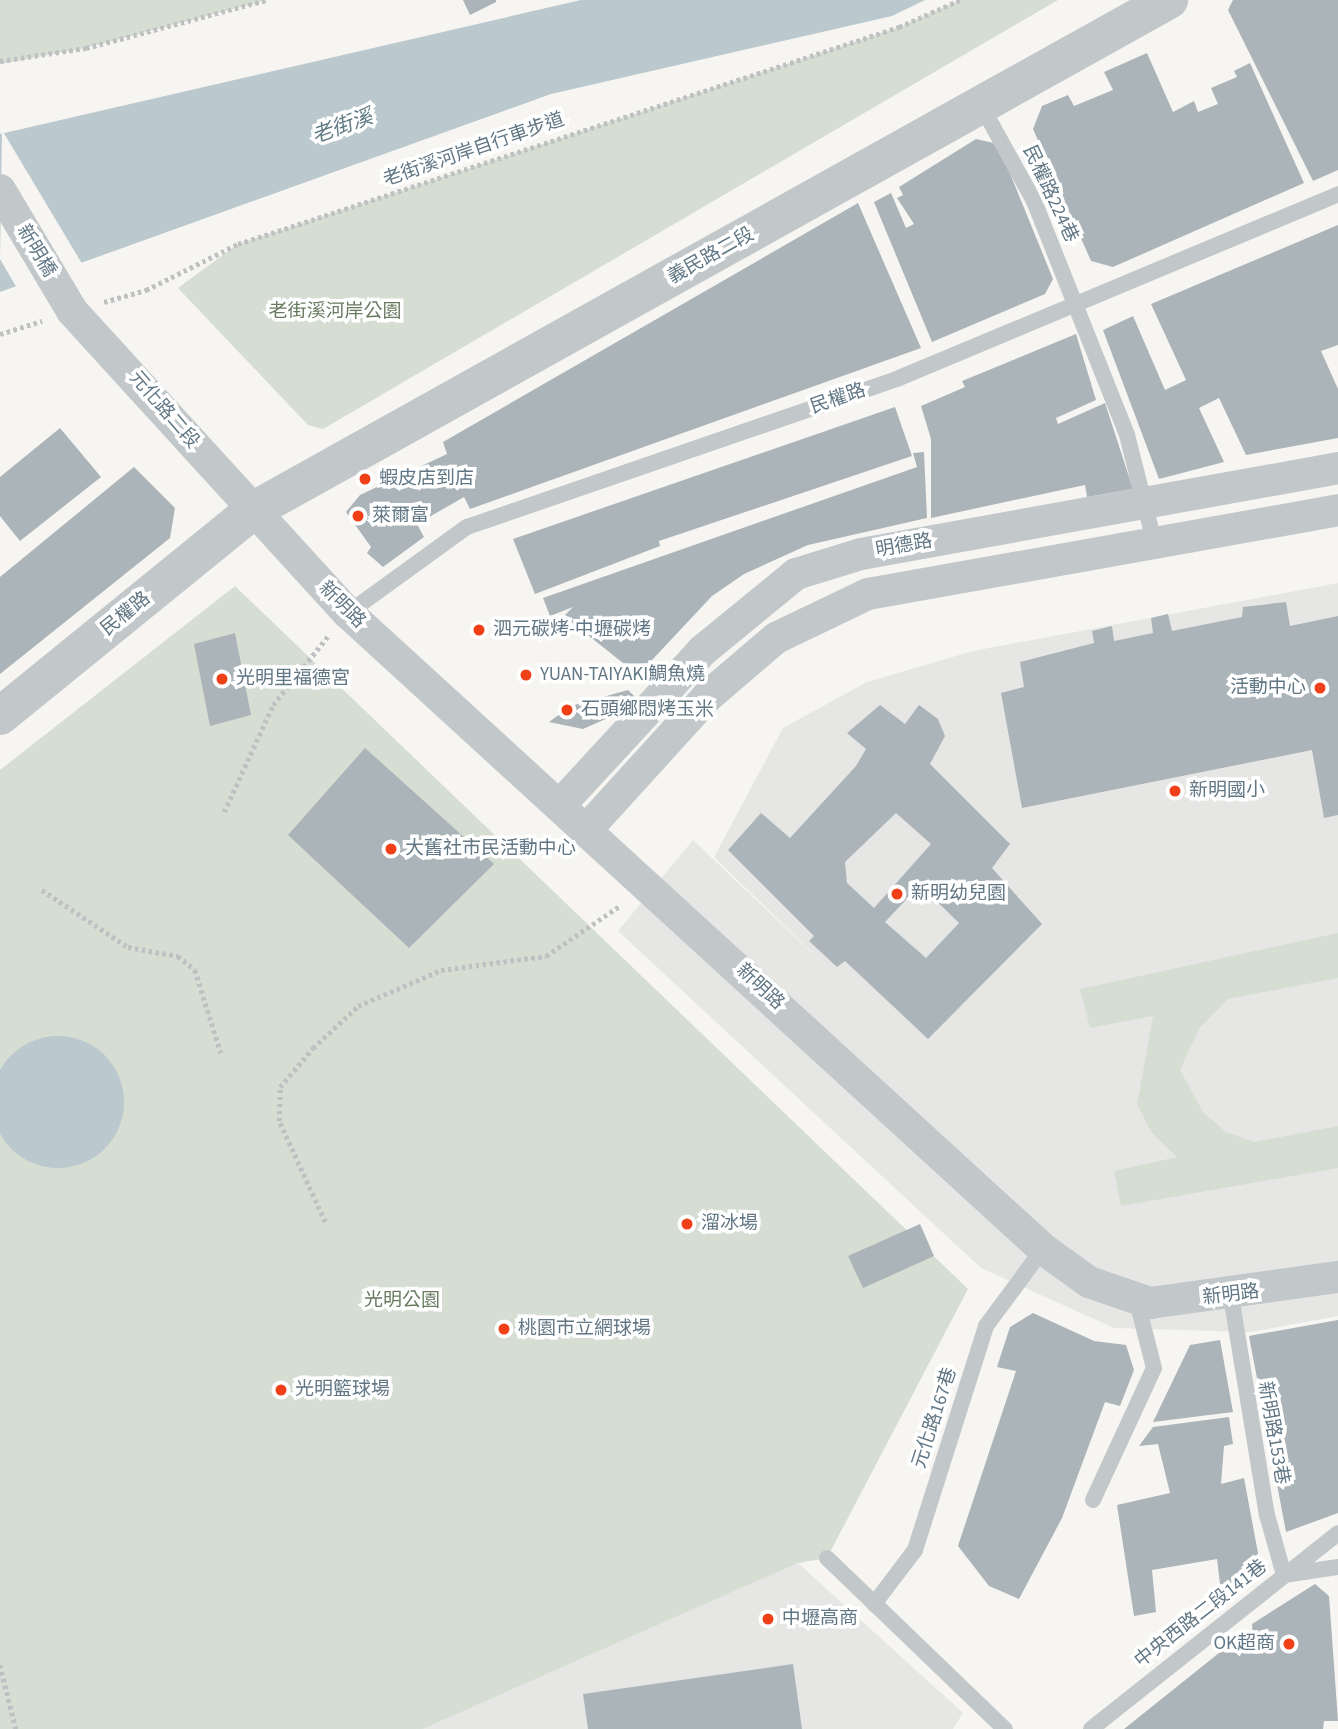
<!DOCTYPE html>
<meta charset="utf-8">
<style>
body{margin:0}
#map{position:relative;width:1338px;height:1729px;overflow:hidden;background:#f6f5f1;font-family:"Source Sans 3","Noto Sans TC",sans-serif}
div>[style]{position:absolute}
.built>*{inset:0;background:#e6e7e5}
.green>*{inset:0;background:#d6ddd2}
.water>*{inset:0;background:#bbc8cd}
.round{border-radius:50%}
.pier>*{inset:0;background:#f6f5f1}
.building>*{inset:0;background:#abb4b9}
.path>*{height:4.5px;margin-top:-2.25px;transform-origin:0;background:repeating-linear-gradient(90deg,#bec0c2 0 3.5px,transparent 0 7px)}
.service>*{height:16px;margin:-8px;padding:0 8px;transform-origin:8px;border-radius:8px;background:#c2c7ca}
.minor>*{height:32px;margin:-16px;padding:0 16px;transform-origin:16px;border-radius:16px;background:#c2c7ca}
.tertiary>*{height:38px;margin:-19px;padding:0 19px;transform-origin:19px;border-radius:19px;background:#c2c7ca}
.dots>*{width:19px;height:19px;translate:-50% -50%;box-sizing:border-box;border:4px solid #fff;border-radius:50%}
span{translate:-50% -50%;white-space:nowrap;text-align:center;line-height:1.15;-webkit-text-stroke:7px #fff;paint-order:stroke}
.street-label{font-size:19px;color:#627785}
.park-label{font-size:19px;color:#687b61}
.poi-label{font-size:19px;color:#627785}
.left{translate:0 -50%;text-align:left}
.right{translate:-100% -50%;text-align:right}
.water-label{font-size:21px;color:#5e7a82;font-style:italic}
</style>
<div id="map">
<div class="built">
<i style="clip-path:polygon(1338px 583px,1338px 1316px,1251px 1332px,1114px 1328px,981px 1268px,618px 931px,693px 840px,834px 974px,714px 857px,783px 728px,867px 682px,973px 651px)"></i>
<i style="clip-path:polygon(798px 1563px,963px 1713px,953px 1729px,423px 1729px)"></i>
</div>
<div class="green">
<i style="clip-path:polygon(0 0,267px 0,86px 48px,0 64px)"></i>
<i style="clip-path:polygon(960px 0,1058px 0,323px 429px,308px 425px,178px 288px,238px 244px,899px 27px)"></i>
<i style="clip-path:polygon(235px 586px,968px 1289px,827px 1558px,798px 1563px,423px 1729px,0 1729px,0 770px)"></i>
<i style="clip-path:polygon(1338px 933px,1338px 978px,1228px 999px,1199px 1029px,1180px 1070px,1203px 1112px,1226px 1132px,1254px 1142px,1338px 1126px,1338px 1168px,1121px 1206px,1114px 1171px,1177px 1157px,1152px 1133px,1137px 1105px,1153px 1016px,1090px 1028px,1080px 989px)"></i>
</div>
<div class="water">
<i style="clip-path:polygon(581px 0,925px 0,892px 16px,551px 94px,0 292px,0 134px)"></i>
<i class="round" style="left:-8px;top:1036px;width:132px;height:132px"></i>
</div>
<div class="pier">
<i style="clip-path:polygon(2px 130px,84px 267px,18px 290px,0 259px)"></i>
</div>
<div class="building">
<i style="clip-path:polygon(463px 0,496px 0,496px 2px,470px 15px)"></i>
<i style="clip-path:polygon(1233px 0,1338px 0,1338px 170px,1313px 181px,1228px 10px)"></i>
<i style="clip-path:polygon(1147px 53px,1173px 112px,1194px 101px,1198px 112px,1218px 104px,1211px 88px,1237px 77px,1234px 71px,1250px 63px,1304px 183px,1113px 267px,1091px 261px,1033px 129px,1042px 106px,1068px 95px,1074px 106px,1113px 90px,1104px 72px)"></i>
<i style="clip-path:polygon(976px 139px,998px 144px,1053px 279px,1045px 294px,932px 342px,874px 202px,891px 193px,906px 228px,914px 224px,897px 198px,903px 195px,899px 187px)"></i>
<i style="clip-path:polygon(858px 203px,921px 348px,470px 509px,464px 497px,417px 524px,424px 537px,383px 567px,367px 553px,371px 547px,346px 512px,360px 495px,447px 454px,443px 442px)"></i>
<i style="clip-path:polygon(1338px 225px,1338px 345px,1321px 351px,1338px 389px,1338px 438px,1246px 455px,1219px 398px,1199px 408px,1224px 462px,1159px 479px,1103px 330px,1133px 316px,1165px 390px,1186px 380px,1151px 304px)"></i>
<i style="clip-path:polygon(1076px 334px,1096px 400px,1056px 418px,1058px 424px,1105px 403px,1133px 489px,1087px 497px,1085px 485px,931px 518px,931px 439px,921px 406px,965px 387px,962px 381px)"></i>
<i style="clip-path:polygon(895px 407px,912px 456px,659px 541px,660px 546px,535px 594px,513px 539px)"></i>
<i style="clip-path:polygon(60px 428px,101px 477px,20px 541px,0 516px,0 477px)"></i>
<i style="clip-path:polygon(924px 452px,927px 518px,808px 545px,744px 574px,712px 596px,638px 675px,564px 616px,573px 607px,550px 616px,543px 598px,917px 467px,913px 453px)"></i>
<i style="clip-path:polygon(134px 467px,175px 508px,170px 538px,0 674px,0 577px)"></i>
<i style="clip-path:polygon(1286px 602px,1290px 626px,1338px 616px,1338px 815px,1324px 818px,1312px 750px,1022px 808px,1001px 693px,1024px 687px,1020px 662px,1094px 643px,1092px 631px,1112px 626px,1114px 641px,1153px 633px,1151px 618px,1168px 614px,1172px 631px,1242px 617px,1243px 607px)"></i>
<i style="clip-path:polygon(235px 633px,251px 715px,210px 726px,194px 644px)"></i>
<i style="clip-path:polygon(628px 690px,635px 697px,619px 713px,583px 729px,549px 722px,571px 706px)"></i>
<i style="clip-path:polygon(evenodd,880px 705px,905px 724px,919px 705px,938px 719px,945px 736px,930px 764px,1010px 844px,992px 868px,1042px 924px,928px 1039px,845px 961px,837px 967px,809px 941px,814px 936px,728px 850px,761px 813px,790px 838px,856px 766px,866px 749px,847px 733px,880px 705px,896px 813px,931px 844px,874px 908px,847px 883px,845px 862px,896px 813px,880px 705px,920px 885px,959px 923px,926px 958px,885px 922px,920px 885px)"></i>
<i style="clip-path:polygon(365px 748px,494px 864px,409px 948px,288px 835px)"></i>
<i style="clip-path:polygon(920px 1224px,934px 1256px,863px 1288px,848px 1256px)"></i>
<i style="clip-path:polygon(1033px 1313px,1094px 1341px,1126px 1345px,1134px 1370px,1120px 1406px,1105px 1402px,1062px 1518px,1019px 1599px,989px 1586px,958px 1546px,1016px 1371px,997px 1367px,1010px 1327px)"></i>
<i style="clip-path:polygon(1338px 1320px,1338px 1513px,1286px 1532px,1249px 1336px)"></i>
<i style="clip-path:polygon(1220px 1340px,1233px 1412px,1153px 1422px,1190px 1345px)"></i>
<i style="clip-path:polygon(1229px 1417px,1233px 1444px,1224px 1446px,1221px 1484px,1244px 1478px,1261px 1569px,1239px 1573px,1241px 1583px,1220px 1584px,1217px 1559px,1152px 1570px,1156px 1612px,1134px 1616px,1117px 1505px,1170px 1493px,1158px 1444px,1139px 1446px,1153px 1427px)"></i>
<i style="clip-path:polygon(1315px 1584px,1329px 1596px,1338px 1721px,1324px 1721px,1323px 1729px,1124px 1729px,1239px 1637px,1253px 1636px,1252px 1624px)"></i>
<i style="clip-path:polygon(793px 1664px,802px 1729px,588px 1729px,583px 1694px)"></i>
</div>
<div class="path">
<i style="left:0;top:61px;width:87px;rotate:-8.6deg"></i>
<i style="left:86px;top:48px;width:187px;rotate:-14.9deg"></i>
<i style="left:104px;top:302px;width:44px;rotate:-15.9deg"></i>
<i style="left:146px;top:290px;width:103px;rotate:-26.6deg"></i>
<i style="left:238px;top:244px;width:696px;rotate:-18.17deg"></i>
<i style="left:899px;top:27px;width:67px;rotate:-23.9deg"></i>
<i style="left:0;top:334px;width:44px;rotate:-17.2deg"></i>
<i style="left:224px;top:812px;width:118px;rotate:-65.4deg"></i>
<i style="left:273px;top:705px;width:88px;rotate:-51.4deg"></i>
<i style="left:42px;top:890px;width:103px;rotate:33.5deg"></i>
<i style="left:128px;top:947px;width:51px;rotate:10.2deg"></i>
<i style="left:178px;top:956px;width:22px;rotate:39deg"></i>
<i style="left:195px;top:970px;width:87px;rotate:72.6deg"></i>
<i style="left:325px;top:1222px;width:111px;rotate:-114.5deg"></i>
<i style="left:279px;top:1121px;width:34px;rotate:-88deg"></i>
<i style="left:280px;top:1087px;width:51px;rotate:-49.8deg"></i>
<i style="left:313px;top:1048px;width:62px;rotate:-43deg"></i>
<i style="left:358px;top:1006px;width:90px;rotate:-23.4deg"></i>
<i style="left:441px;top:970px;width:106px;rotate:-7.6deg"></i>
<i style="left:546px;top:956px;width:91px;rotate:-34.2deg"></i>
<i style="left:0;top:1665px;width:66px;rotate:76deg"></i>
</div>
<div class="service">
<i style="left:981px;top:105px;width:110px;rotate:61.1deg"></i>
<i style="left:1034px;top:201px;width:252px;rotate:68.3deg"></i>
<i style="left:1127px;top:435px;width:109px;rotate:75.7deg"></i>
<i style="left:348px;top:613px;width:147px;rotate:-35.9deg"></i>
<i style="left:467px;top:527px;width:457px;rotate:-19deg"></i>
<i style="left:899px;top:378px;width:476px;rotate:-22.7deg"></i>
<i style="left:1231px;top:1296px;width:222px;rotate:80.7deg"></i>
<i style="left:1267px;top:1515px;width:62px;rotate:74.2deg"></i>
<i style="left:1284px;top:1575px;width:55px;rotate:-8.4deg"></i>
<i style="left:1093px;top:1500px;width:145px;rotate:-65.2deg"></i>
<i style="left:1154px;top:1368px;width:72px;rotate:-104.4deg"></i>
<i style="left:827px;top:1558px;width:247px;rotate:43.9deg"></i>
<i style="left:874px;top:1604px;width:68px;rotate:-52.8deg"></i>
<i style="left:915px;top:1550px;width:235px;rotate:-72.4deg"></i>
<i style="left:986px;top:1326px;width:96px;rotate:-53.5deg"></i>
<i style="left:1091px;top:1729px;width:315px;rotate:-38.4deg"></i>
</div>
<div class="minor">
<i style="left:0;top:190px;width:141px;rotate:59.2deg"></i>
<i style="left:72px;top:311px;width:409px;rotate:47.6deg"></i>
<i style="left:348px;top:613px;width:942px;rotate:42.46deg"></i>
<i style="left:1043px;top:1249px;width:57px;rotate:35.7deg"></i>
<i style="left:1089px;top:1282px;width:65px;rotate:19deg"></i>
<i style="left:1150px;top:1303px;width:190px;rotate:-7.9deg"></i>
<i style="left:561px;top:804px;width:208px;rotate:-47.3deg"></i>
<i style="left:702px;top:651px;width:122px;rotate:-39.3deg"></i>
<i style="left:796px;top:574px;width:68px;rotate:-17.1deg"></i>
<i style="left:861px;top:554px;width:485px;rotate:-10.2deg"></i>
<i style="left:588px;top:828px;width:177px;rotate:-47.7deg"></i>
<i style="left:707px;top:697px;width:91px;rotate:-40.5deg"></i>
<i style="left:776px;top:638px;width:102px;rotate:-25.6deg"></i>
<i style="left:868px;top:594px;width:477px;rotate:-10.1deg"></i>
</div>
<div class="tertiary">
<i style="left:0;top:716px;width:325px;rotate:-39.1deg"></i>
<i style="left:252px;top:511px;width:1050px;rotate:-29.13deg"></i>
</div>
<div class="dots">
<i style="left:365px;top:479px;background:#f04017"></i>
<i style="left:358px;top:516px;background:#f04017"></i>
<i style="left:479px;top:630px;background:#f04017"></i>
<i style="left:526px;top:675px;background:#f04017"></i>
<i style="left:222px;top:679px;background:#f04017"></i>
<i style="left:1320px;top:688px;background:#f04017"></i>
<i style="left:567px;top:710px;background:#f04017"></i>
<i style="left:1175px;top:791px;background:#f04017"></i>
<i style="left:391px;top:849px;background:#f04017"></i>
<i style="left:897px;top:894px;background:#f04017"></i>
<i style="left:687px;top:1224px;background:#f04017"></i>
<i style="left:504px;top:1329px;background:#f04017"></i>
<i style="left:281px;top:1390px;background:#f04017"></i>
<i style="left:768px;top:1619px;background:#f04017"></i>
<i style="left:1289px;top:1644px;background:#f04017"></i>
</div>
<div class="street-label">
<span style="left:474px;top:150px;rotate:-19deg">老街溪河岸自行車步道</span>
<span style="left:1050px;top:194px;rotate:65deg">民權路224巷</span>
<span style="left:36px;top:251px;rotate:59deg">新明橋</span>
<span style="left:711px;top:256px;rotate:-29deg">義民路二段</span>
<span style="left:838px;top:399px;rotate:-19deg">民權路</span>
<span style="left:164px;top:410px;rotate:49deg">元化路二段</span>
<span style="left:904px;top:546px;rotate:-10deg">明德路</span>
<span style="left:342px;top:605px;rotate:45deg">新明路</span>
<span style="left:126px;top:614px;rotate:-39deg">民權路</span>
<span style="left:760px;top:987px;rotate:43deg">新明路</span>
<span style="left:1231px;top:1295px;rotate:-7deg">新明路</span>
<span style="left:935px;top:1418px;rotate:-72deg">元化路167巷</span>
<span style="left:1273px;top:1433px;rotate:80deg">新明路153巷</span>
<span style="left:1201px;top:1614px;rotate:-38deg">中央西路二段141巷</span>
</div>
<div class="park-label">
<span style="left:335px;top:312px">老街溪河岸公園</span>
<span style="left:402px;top:1301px">光明公園</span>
</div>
<div class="poi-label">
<span class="left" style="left:379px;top:479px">蝦皮店到店</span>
<span class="left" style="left:372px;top:516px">萊爾富</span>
<span class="left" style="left:493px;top:630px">泗元碳烤-中壢碳烤</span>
<span class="left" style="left:540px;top:675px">YUAN-TAIYAKI鯛魚燒</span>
<span class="left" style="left:236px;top:679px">光明里福德宮</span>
<span class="right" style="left:1306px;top:688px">活動中心</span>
<span class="left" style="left:581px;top:710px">石頭鄉悶烤玉米</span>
<span class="left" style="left:1189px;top:791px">新明國小</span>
<span class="left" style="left:405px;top:849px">大舊社市民活動中心</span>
<span class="left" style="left:911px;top:894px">新明幼兒園</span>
<span class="left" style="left:701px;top:1224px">溜冰場</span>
<span class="left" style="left:518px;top:1329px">桃園市立網球場</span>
<span class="left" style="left:295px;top:1390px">光明籃球場</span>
<span class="left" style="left:782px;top:1619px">中壢高商</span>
<span class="right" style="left:1275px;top:1644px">OK超商</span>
</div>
<div class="water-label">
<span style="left:342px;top:126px;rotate:-20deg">老街溪</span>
</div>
</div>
